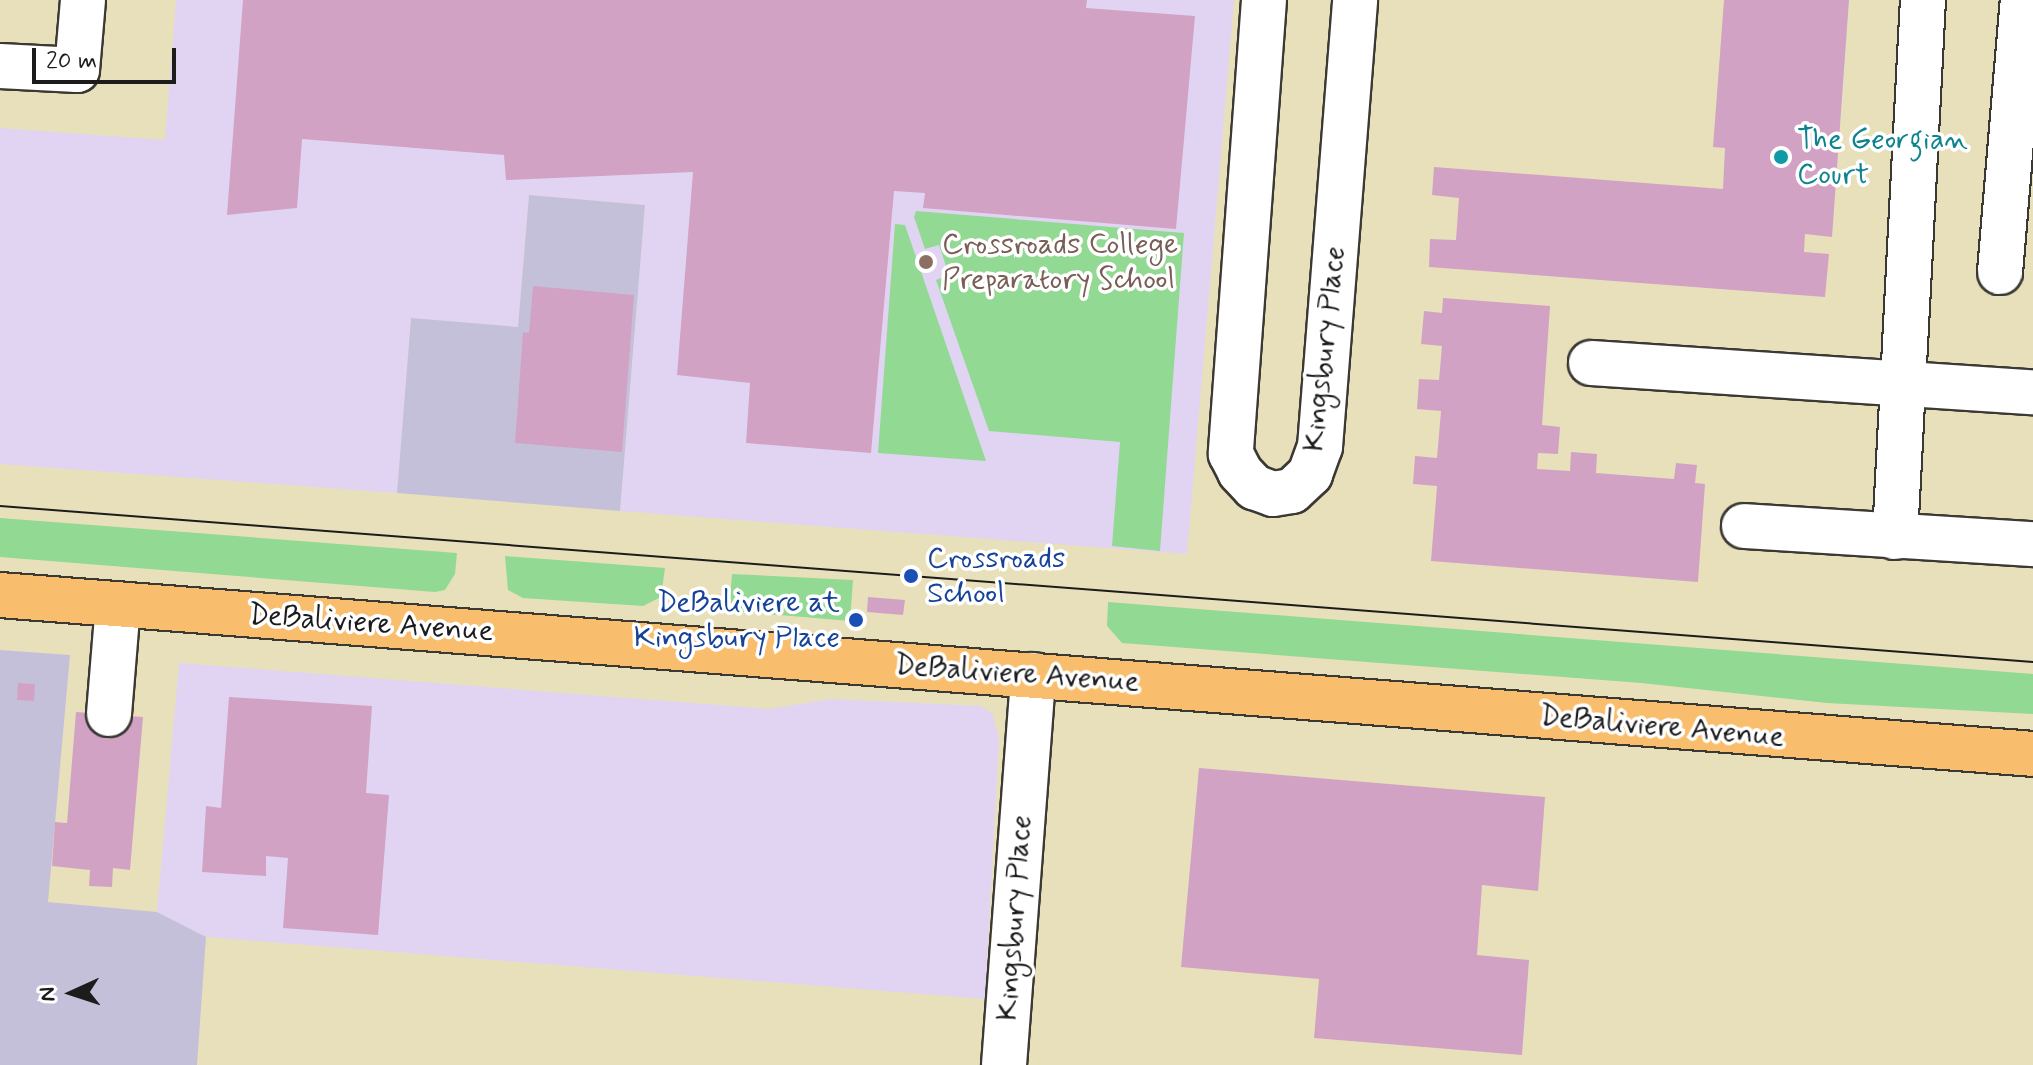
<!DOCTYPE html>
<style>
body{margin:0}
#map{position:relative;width:2033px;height:1065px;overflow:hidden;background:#e8e0bb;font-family:Mynerve,sans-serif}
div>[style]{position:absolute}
.built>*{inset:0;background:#e1d4f3}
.industrial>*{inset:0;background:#c5c0da}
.green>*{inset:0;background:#92d993}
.building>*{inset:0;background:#d2a2c5}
.roads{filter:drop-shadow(2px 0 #3b3934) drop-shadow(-2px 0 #3b3934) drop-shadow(0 2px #3b3934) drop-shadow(0 -2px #3b3934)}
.minor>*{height:44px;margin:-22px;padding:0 22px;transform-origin:22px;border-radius:22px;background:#fff}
.major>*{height:44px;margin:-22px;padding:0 22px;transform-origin:22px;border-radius:22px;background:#f9be6d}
.tram>*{height:2px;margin:-1px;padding:0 1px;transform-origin:1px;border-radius:1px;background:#1c1c1c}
.dots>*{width:22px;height:22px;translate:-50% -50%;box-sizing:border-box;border:4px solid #fff;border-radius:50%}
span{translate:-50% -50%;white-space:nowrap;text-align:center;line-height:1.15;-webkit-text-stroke:7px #fff;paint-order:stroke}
.culture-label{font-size:30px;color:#0d838f}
.left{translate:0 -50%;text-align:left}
.education-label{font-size:30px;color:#785e54}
.street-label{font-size:30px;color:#1c1c1c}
.transit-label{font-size:30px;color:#164399}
.right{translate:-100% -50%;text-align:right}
.north{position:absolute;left:32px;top:953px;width:80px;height:80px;-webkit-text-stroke:6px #fff;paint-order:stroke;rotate:267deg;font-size:22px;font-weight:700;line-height:32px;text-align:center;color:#1c1c1c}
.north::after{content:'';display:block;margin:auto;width:28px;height:36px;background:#1c1c1c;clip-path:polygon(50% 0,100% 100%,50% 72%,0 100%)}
.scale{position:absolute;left:32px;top:48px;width:144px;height:36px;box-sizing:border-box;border:4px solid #1c1c1c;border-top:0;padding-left:10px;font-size:24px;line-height:28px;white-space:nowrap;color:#1c1c1c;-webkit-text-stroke:6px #fff;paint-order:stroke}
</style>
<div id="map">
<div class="built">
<i style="clip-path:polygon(176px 0,1234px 0,1187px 554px,620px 511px,645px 205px,529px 195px,518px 327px,411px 319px,397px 493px,0 464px,0 128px,165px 140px)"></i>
<i style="clip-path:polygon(179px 663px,769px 709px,831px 699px,980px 706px,992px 713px,999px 737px,985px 999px,206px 937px,157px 912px)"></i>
</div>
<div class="industrial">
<i style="clip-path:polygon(529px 195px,645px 205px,620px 511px,397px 493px,411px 318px,518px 327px)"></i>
<i style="clip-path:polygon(0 650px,70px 655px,48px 902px,157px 912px,206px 937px,197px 1065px,0 1065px)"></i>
</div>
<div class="green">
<i style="clip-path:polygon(916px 211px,1184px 233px,1160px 551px,1112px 546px,1120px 442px,989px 431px,936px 280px,949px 275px,939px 245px,925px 249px,914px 217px)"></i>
<i style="clip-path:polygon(895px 224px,905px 225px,986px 461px,878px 453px)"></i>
<i style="clip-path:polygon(0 518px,457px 553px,455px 574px,445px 590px,435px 592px,0 557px)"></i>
<i style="clip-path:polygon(505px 556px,665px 568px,661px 597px,643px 606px,523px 598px,508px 590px)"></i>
<i style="clip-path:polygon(732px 574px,853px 580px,850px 621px,734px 611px,730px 598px)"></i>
<i style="clip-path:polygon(1108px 602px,2033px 674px,2033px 714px,1827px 703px,1641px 683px,1122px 643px,1107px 626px)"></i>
</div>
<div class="building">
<i style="clip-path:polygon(243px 0,1087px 0,1086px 8px,1195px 16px,1176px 229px,923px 208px,925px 193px,894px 191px,871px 453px,746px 443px,750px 383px,677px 375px,693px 172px,506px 180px,504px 155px,302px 139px,297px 208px,227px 215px)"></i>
<i style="clip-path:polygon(1724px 0,1849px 0,1832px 237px,1805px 234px,1804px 252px,1829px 254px,1825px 297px,1429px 267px,1430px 239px,1456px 240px,1459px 198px,1432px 195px,1434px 167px,1723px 189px,1725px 148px,1713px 147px)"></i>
<i style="clip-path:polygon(533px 286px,634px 295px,622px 452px,515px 443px,523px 332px,529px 333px)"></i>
<i style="clip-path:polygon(1443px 298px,1550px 306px,1542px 425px,1560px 427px,1558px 454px,1538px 453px,1537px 469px,1570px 471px,1571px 452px,1597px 454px,1596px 473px,1674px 479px,1676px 463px,1697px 465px,1695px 483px,1705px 484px,1698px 582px,1431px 561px,1437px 486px,1413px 484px,1415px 456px,1437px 458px,1441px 411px,1417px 409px,1419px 379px,1439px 380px,1442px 346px,1421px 344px,1424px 311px,1442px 313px)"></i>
<i style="clip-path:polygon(868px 597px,905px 600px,903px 615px,867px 612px)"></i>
<i style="clip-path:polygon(18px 683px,35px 684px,34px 701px,17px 700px)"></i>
<i style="clip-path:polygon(229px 697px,372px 706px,366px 793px,389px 795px,378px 935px,283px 928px,288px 858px,266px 856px,266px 876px,202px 872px,206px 806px,221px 808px)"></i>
<i style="clip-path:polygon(76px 712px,143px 717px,130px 870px,113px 868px,112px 887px,89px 886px,90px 870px,52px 866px,55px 822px,67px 823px)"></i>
<i style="clip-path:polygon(1199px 768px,1545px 797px,1538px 891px,1482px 885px,1477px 955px,1529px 960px,1522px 1055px,1314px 1038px,1319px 979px,1181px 967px)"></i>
</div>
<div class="roads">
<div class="minor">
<i style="left:1264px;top:0;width:455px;rotate:94.2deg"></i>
<i style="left:1231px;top:454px;width:20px;rotate:63deg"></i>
<i style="left:1240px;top:472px;width:21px;rotate:47deg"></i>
<i style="left:1254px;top:487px;width:20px;rotate:20deg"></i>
<i style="left:1273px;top:494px;width:19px;rotate:-9deg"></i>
<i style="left:1292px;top:491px;width:25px;rotate:-43deg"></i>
<i style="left:1310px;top:474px;width:29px;rotate:-70deg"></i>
<i style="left:1320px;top:447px;width:448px;rotate:-85.5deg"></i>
<i style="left:0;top:66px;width:77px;rotate:3deg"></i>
<i style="left:77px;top:70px;width:70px;rotate:-85.1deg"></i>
<i style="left:2000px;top:272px;width:273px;rotate:-85.2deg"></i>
<i style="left:1591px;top:363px;width:443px;rotate:3.8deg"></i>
<i style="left:1744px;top:526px;width:290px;rotate:3.6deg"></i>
<i style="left:1895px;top:537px;width:538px;rotate:-87.02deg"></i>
<i style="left:109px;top:714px;width:110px;rotate:-85.3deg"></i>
<i style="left:1004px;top:1065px;width:391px;rotate:-85.7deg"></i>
</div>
<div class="major">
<i style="left:0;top:595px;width:2039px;rotate:4.47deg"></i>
</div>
</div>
<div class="tram">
<i style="left:0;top:506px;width:2039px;rotate:4.39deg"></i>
</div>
<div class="dots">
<i style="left:1781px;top:157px;background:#0f9aa8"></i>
<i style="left:926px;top:262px;background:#8d6e63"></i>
<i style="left:911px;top:576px;background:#1a4fb4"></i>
<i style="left:856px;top:620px;background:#1a4fb4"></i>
</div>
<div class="culture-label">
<span class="left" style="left:1797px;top:157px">The Georgian<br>Court</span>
</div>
<div class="education-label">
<span class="left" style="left:942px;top:262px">Crossroads College<br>Preparatory School</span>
</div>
<div class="street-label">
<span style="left:1325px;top:349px;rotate:-84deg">Kingsbury Place</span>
<span style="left:371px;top:624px;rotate:4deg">DeBaliviere Avenue</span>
<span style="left:1017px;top:674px;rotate:4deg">DeBaliviere Avenue</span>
<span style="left:1662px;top:727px;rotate:5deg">DeBaliviere Avenue</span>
<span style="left:1015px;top:918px;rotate:-86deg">Kingsbury Place</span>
</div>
<div class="transit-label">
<span class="left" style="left:927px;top:576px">Crossroads<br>School</span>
<span class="right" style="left:840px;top:620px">DeBaliviere at<br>Kingsbury Place</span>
</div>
<div class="north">N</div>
<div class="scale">20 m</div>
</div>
